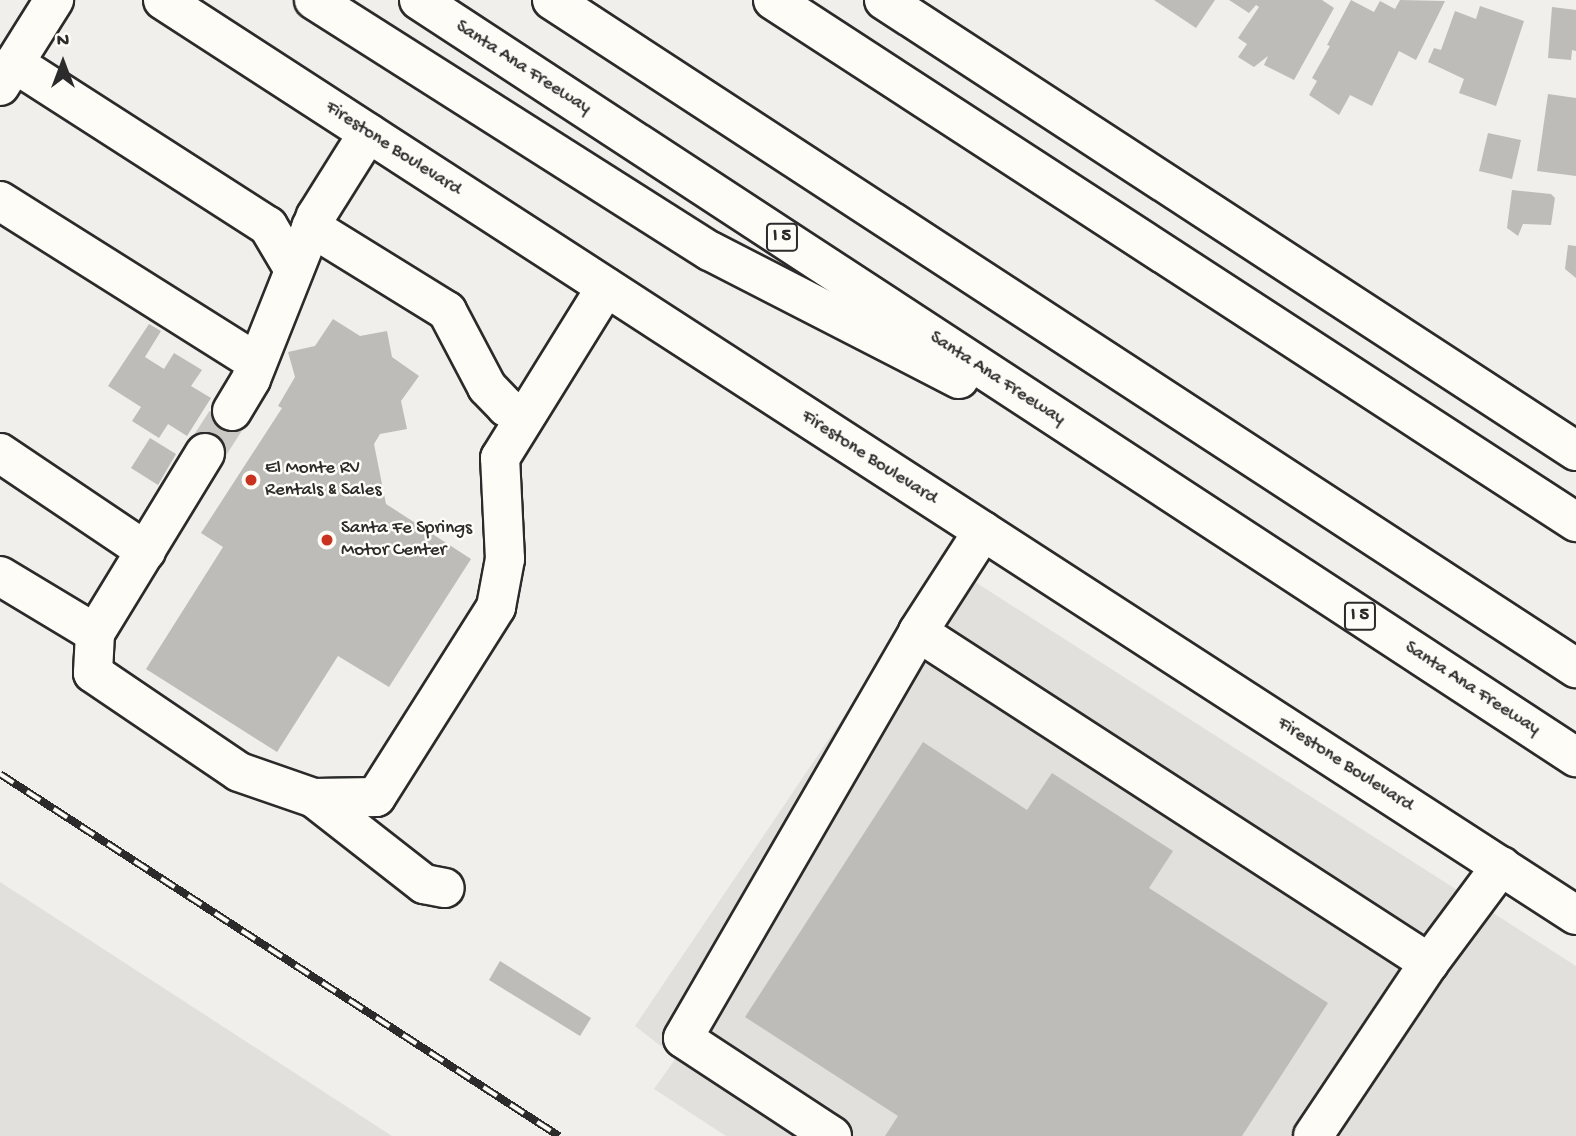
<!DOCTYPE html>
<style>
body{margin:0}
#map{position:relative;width:1576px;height:1136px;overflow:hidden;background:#f0efeb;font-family:"Gochi Hand",sans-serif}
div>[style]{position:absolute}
.built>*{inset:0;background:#e1e0dc}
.building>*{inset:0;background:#bdbcb8}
.minor-tunnel>*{height:38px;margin-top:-19px;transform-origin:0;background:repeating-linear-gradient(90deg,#c9c8c5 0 38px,transparent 0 57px)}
.roads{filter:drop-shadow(2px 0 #2b2b2b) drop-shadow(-2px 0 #2b2b2b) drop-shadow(0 2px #2b2b2b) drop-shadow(0 -2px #2b2b2b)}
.minor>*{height:38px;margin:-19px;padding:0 19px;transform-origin:19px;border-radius:19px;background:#fdfcf7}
.highway>*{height:38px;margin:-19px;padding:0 19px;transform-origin:19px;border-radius:19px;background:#fdfcf7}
.rail>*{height:8px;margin-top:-4px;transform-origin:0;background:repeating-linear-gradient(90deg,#fdfcf7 0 16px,#2b2b2b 0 32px);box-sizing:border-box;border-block:2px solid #2b2b2b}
.dots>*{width:19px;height:19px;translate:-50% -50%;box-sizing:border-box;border:4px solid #fdfcf7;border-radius:50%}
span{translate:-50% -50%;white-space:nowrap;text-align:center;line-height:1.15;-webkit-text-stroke:5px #fdfcf7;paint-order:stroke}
.shield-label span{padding:2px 5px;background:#fdfcf7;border:2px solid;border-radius:5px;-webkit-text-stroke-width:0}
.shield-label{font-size:18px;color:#2b2b2b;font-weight:700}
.street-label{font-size:19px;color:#2b2b2b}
.poi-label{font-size:19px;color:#2b2b2b}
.left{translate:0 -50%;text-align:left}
.north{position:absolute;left:28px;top:28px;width:70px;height:70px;-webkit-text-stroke:5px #fdfcf7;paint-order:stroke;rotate:0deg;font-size:19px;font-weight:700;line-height:28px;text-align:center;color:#2b2b2b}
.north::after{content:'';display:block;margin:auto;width:24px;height:32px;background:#2b2b2b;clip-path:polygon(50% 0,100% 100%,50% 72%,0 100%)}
</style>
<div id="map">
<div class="built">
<i style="clip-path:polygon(947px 564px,1576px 966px,1576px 1136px,726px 1136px,654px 1089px,676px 1058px,635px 1026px)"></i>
<i style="clip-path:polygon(0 882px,392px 1136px,0 1136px)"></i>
</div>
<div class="building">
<i style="clip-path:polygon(1154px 0,1215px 0,1196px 28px)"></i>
<i style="clip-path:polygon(1229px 0,1322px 0,1334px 8px,1294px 80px,1264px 65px,1268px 56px,1254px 67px,1238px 57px,1247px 44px,1238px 38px,1259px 7px,1256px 5px,1249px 13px)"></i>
<i style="clip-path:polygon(1351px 0,1374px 12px,1380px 1px,1395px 9px,1400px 0,1445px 1px,1416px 60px,1399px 51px,1372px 106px,1350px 95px,1339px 115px,1309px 95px,1317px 81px,1312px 78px,1330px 46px,1327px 45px)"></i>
<i style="clip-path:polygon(1480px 6px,1524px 21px,1496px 106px,1459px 93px,1464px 79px,1428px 62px,1434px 48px,1441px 50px,1455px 11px,1476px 19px)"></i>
<i style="clip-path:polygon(1552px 7px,1576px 10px,1576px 51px,1572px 50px,1571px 60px,1548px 58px)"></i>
<i style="clip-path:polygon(1548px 94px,1576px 98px,1576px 176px,1537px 171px)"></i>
<i style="clip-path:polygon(1488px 133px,1521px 140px,1512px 179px,1479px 171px)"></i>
<i style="clip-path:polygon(1512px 190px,1551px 194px,1555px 198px,1551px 225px,1523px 224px,1518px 236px,1507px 228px)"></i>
<i style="clip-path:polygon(1568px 245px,1576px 246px,1576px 278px,1565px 269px)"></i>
<i style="clip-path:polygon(333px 319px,360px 336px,387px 331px,392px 357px,419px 376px,401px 401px,407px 429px,380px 434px,374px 444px,386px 504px,471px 559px,389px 687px,338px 656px,277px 752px,146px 669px,223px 547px,201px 533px,282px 408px,278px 406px,295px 377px,288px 352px,315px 346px)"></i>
<i style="clip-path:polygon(149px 324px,161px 331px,145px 357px,164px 369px,174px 353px,202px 370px,191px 386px,211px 398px,187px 436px,168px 424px,159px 438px,132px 421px,141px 407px,108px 386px)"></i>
<i style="clip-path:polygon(150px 438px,176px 454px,158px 485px,131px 468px)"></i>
<i style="clip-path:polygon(923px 742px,1027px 810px,1052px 773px,1173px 851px,1149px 888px,1328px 1003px,1242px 1136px,885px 1136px,898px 1116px,745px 1017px)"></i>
<i style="clip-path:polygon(500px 961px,591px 1018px,580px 1036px,489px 980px)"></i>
</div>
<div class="minor-tunnel">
<i style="left:205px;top:453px;width:50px;rotate:-57.3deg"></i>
</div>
<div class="roads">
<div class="minor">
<i style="left:163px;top:0;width:1683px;rotate:32.93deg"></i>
<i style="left:14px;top:63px;width:302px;rotate:32.7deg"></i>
<i style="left:268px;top:226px;width:51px;rotate:59.4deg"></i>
<i style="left:0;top:86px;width:102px;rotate:-57.9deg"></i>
<i style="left:0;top:201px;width:302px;rotate:32.2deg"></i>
<i style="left:311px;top:227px;width:160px;rotate:31.7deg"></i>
<i style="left:447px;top:311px;width:86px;rotate:62.2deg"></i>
<i style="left:487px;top:387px;width:28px;rotate:46deg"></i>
<i style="left:506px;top:407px;width:21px;rotate:28deg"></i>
<i style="left:232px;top:411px;width:37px;rotate:-59deg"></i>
<i style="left:251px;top:379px;width:175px;rotate:-68.3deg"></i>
<i style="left:316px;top:216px;width:98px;rotate:-57.9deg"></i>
<i style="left:0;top:453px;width:176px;rotate:33.9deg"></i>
<i style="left:205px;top:453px;width:211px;rotate:121.4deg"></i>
<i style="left:95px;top:633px;width:40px;rotate:92.9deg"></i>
<i style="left:93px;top:673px;width:176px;rotate:34.1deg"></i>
<i style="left:239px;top:772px;width:79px;rotate:19.1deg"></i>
<i style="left:314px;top:798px;width:62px;rotate:-0.9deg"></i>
<i style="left:376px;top:797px;width:225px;rotate:-57.7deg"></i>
<i style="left:496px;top:607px;width:49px;rotate:-79.4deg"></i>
<i style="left:505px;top:559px;width:101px;rotate:-92.8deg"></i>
<i style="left:500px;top:458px;width:201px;rotate:-58.2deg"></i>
<i style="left:983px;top:531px;width:120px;rotate:122.8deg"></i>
<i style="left:918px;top:632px;width:609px;rotate:32.93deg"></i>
<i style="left:1429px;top:963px;width:121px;rotate:-53.4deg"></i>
<i style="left:0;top:576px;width:111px;rotate:31deg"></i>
<i style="left:314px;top:798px;width:140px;rotate:38deg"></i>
<i style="left:424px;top:884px;width:21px;rotate:11deg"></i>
<i style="left:832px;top:1136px;width:178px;rotate:-146.7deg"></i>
<i style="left:683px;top:1038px;width:469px;rotate:-59.9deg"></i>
<i style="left:1313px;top:1136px;width:208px;rotate:-56.2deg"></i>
</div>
<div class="highway">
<i style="left:314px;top:0;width:469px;rotate:32.4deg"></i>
<i style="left:710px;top:251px;width:280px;rotate:27.2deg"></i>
<i style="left:419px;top:0;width:1383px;rotate:33.2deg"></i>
<i style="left:552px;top:0;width:1223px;rotate:33.12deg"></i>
<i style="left:773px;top:0;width:958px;rotate:33.03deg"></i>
<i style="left:884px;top:0;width:826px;rotate:33.09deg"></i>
</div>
</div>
<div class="rail">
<i style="left:0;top:774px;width:666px;rotate:32.93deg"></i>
</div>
<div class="dots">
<i style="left:251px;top:480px;background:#c8321e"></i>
<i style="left:327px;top:540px;background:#c8321e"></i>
</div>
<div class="shield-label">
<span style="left:782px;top:237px">I 5</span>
<span style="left:1360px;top:616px">I 5</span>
</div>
<div class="street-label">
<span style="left:523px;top:68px;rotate:33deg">Santa Ana Freeway</span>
<span style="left:393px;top:149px;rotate:33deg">Firestone Boulevard</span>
<span style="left:997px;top:379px;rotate:33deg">Santa Ana Freeway</span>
<span style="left:869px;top:458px;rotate:33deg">Firestone Boulevard</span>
<span style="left:1472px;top:689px;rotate:33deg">Santa Ana Freeway</span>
<span style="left:1345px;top:765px;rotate:33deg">Firestone Boulevard</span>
</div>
<div class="poi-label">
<span class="left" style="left:265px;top:480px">El Monte RV<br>Rentals &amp; Sales</span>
<span class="left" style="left:341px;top:540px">Santa Fe Springs<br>Motor Center</span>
</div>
<div class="north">N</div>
</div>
